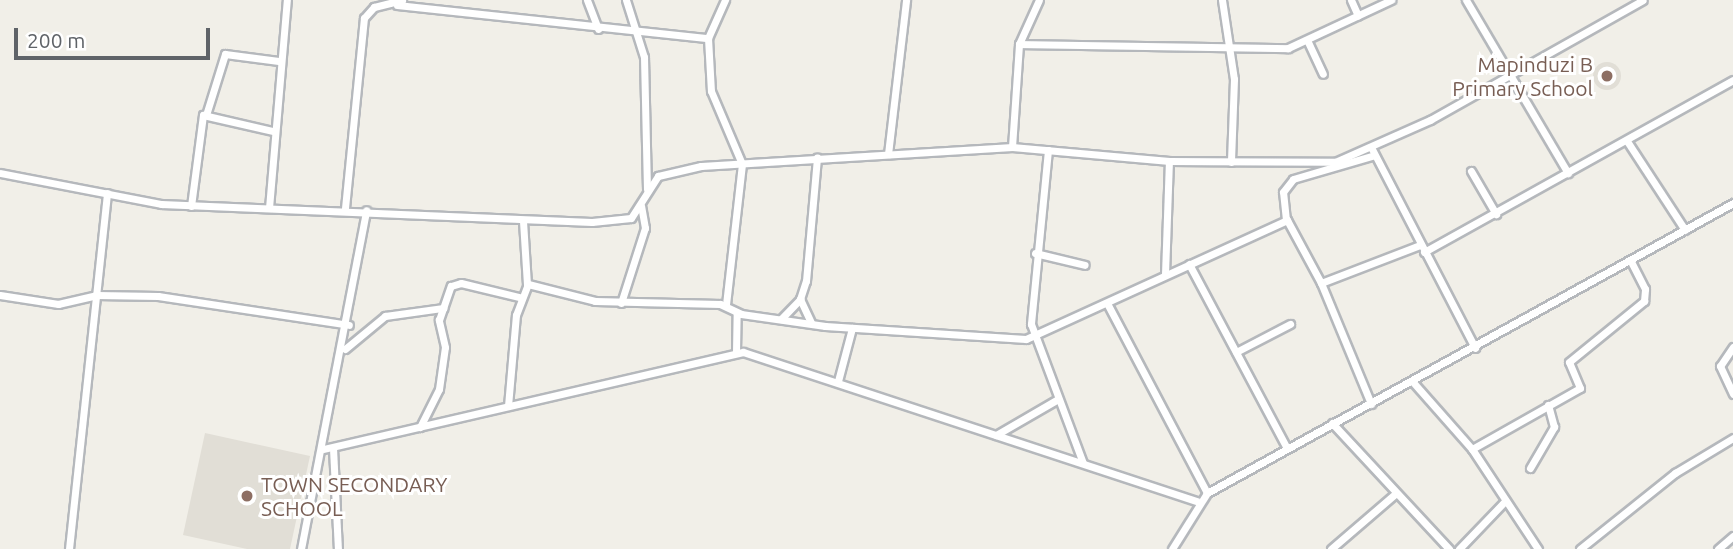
<!DOCTYPE html>
<style>
body{margin:0}
#map{position:relative;width:1733px;height:549px;overflow:hidden;background:#f1efe8;font-family:Ubuntu,sans-serif}
div>[style]{position:absolute}
.education>*{inset:0;background:#e1ded6}
.round{border-radius:50%}
.roads{filter:drop-shadow(2px 0 #b5b8bc) drop-shadow(-2px 0 #b5b8bc) drop-shadow(0 2px #b5b8bc) drop-shadow(0 -2px #b5b8bc)}
.street>*{height:7px;margin:-3.5px;padding:0 3.5px;transform-origin:3.5px;border-radius:3.5px;background:#fff}
.dots>*{width:19px;height:19px;translate:-50% -50%;box-sizing:border-box;border:4px solid #fff;border-radius:50%}
span{translate:-50% -50%;white-space:nowrap;text-align:center;line-height:1.15;-webkit-text-stroke:6px #fff;paint-order:stroke}
.education-label{font-size:21px;color:#785e54}
.right{translate:-100% -50%;text-align:right}
.left{translate:0 -50%;text-align:left}
.scale{position:absolute;left:14px;top:28px;width:196px;height:32px;box-sizing:border-box;border:4px solid #5f6368;border-top:0;padding-left:9px;font-size:21px;line-height:24px;white-space:nowrap;color:#5f6368;-webkit-text-stroke:5px #fff;paint-order:stroke}
</style>
<div id="map">
<div class="education">
<i class="round" style="left:1593px;top:62px;width:28px;height:28px"></i>
<i style="clip-path:polygon(205px 433px,310px 456px,290px 549px,247px 549px,183px 535px)"></i>
</div>
<div class="roads">
<div class="street">
<i style="left:587px;top:0;width:31px;rotate:69deg"></i>
<i style="left:626px;top:0;width:60px;rotate:72.5deg"></i>
<i style="left:644px;top:57px;width:132px;rotate:88.7deg"></i>
<i style="left:1222px;top:0;width:80px;rotate:81.4deg"></i>
<i style="left:1234px;top:79px;width:83px;rotate:92.1deg"></i>
<i style="left:1351px;top:0;width:17px;rotate:66deg"></i>
<i style="left:1466px;top:0;width:201px;rotate:59.5deg"></i>
<i style="left:397px;top:5px;width:313px;rotate:6.1deg"></i>
<i style="left:708px;top:38px;width:42px;rotate:-65.9deg"></i>
<i style="left:708px;top:38px;width:53px;rotate:86.8deg"></i>
<i style="left:711px;top:91px;width:79px;rotate:67deg"></i>
<i style="left:742px;top:164px;width:142px;rotate:96.5deg"></i>
<i style="left:1308px;top:42px;width:35px;rotate:65deg"></i>
<i style="left:1019px;top:44px;width:269px;rotate:0.9deg"></i>
<i style="left:1288px;top:48px;width:114px;rotate:-25deg"></i>
<i style="left:206px;top:115px;width:64px;rotate:-72.7deg"></i>
<i style="left:225px;top:54px;width:54px;rotate:7.4deg"></i>
<i style="left:1627px;top:141px;width:106px;rotate:56.9deg"></i>
<i style="left:1012px;top:147px;width:103px;rotate:-86.1deg"></i>
<i style="left:1019px;top:44px;width:48px;rotate:-65.6deg"></i>
<i style="left:1372px;top:149px;width:224px;rotate:62.6deg"></i>
<i style="left:1048px;top:150px;width:175px;rotate:95.6deg"></i>
<i style="left:1031px;top:324px;width:148px;rotate:69.5deg"></i>
<i style="left:888px;top:154px;width:155px;rotate:-83.3deg"></i>
<i style="left:1471px;top:171px;width:50px;rotate:59.8deg"></i>
<i style="left:0;top:173px;width:164px;rotate:10.9deg"></i>
<i style="left:161px;top:204px;width:431px;rotate:2.4deg"></i>
<i style="left:592px;top:222px;width:39px;rotate:-6deg"></i>
<i style="left:631px;top:218px;width:50px;rotate:-57.3deg"></i>
<i style="left:658px;top:176px;width:44px;rotate:-13.1deg"></i>
<i style="left:701px;top:166px;width:312px;rotate:-3.5deg"></i>
<i style="left:1012px;top:147px;width:158px;rotate:5.1deg"></i>
<i style="left:1169px;top:161px;width:166px;rotate:0.3deg"></i>
<i style="left:1335px;top:162px;width:104px;rotate:-23.9deg"></i>
<i style="left:1430px;top:120px;width:244px;rotate:-29.4deg"></i>
<i style="left:191px;top:206px;width:92px;rotate:-82.5deg"></i>
<i style="left:203px;top:115px;width:72px;rotate:12.9deg"></i>
<i style="left:269px;top:208px;width:209px;rotate:-85.1deg"></i>
<i style="left:345px;top:208px;width:191px;rotate:-84.3deg"></i>
<i style="left:364px;top:18px;width:15px;rotate:-48deg"></i>
<i style="left:374px;top:7px;width:29px;rotate:-14deg"></i>
<i style="left:1286px;top:220px;width:28px;rotate:-96deg"></i>
<i style="left:1283px;top:192px;width:16px;rotate:-52deg"></i>
<i style="left:1293px;top:179px;width:85px;rotate:-16.3deg"></i>
<i style="left:523px;top:221px;width:64px;rotate:86.4deg"></i>
<i style="left:1424px;top:252px;width:354px;rotate:-29.1deg"></i>
<i style="left:1035px;top:253px;width:51px;rotate:13.5deg"></i>
<i style="left:1189px;top:264px;width:208px;rotate:62deg"></i>
<i style="left:1165px;top:274px;width:113px;rotate:-88deg"></i>
<i style="left:1321px;top:283px;width:106px;rotate:-21deg"></i>
<i style="left:0;top:295px;width:59px;rotate:8.8deg"></i>
<i style="left:58px;top:304px;width:39px;rotate:-13deg"></i>
<i style="left:96px;top:295px;width:62px;rotate:0.9deg"></i>
<i style="left:158px;top:296px;width:193px;rotate:8.6deg"></i>
<i style="left:800px;top:299px;width:26px;rotate:65deg"></i>
<i style="left:621px;top:303px;width:79px;rotate:-72.3deg"></i>
<i style="left:645px;top:228px;width:22px;rotate:-100deg"></i>
<i style="left:1108px;top:305px;width:212px;rotate:62.2deg"></i>
<i style="left:781px;top:319px;width:28px;rotate:-46deg"></i>
<i style="left:800px;top:299px;width:19px;rotate:-72deg"></i>
<i style="left:806px;top:281px;width:124px;rotate:-84.9deg"></i>
<i style="left:1733px;top:347px;width:23px;rotate:124deg"></i>
<i style="left:1720px;top:366px;width:31px;rotate:65deg"></i>
<i style="left:345px;top:349px;width:52px;rotate:-39.5deg"></i>
<i style="left:385px;top:316px;width:59px;rotate:-7.9deg"></i>
<i style="left:736px;top:352px;width:39px;rotate:-89deg"></i>
<i style="left:1236px;top:352px;width:61px;rotate:-27.4deg"></i>
<i style="left:838px;top:381px;width:55px;rotate:-75.2deg"></i>
<i style="left:1412px;top:381px;width:91px;rotate:48.6deg"></i>
<i style="left:1472px;top:449px;width:120px;rotate:56.6deg"></i>
<i style="left:508px;top:406px;width:91px;rotate:-85deg"></i>
<i style="left:516px;top:315px;width:33px;rotate:-69deg"></i>
<i style="left:528px;top:284px;width:69px;rotate:14.2deg"></i>
<i style="left:595px;top:301px;width:125px;rotate:1.4deg"></i>
<i style="left:720px;top:304px;width:23px;rotate:25deg"></i>
<i style="left:741px;top:314px;width:85px;rotate:8.1deg"></i>
<i style="left:825px;top:326px;width:201px;rotate:3.7deg"></i>
<i style="left:1026px;top:339px;width:287px;rotate:-24.5deg"></i>
<i style="left:1287px;top:220px;width:72px;rotate:61.6deg"></i>
<i style="left:1321px;top:283px;width:131px;rotate:67.5deg"></i>
<i style="left:1332px;top:423px;width:172px;rotate:47.1deg"></i>
<i style="left:420px;top:427px;width:42px;rotate:-63.4deg"></i>
<i style="left:439px;top:389px;width:42px;rotate:-81.9deg"></i>
<i style="left:445px;top:347px;width:28px;rotate:-103deg"></i>
<i style="left:439px;top:320px;width:36px;rotate:-71deg"></i>
<i style="left:451px;top:286px;width:10px;rotate:-17deg"></i>
<i style="left:461px;top:283px;width:60px;rotate:13.6deg"></i>
<i style="left:996px;top:435px;width:72px;rotate:-30.1deg"></i>
<i style="left:333px;top:448px;width:101px;rotate:87.2deg"></i>
<i style="left:323px;top:449px;width:431px;rotate:-13deg"></i>
<i style="left:743px;top:352px;width:478px;rotate:18.2deg"></i>
<i style="left:1472px;top:449px;width:124px;rotate:-29.5deg"></i>
<i style="left:1580px;top:388px;width:28px;rotate:-113deg"></i>
<i style="left:1569px;top:362px;width:97px;rotate:-39.1deg"></i>
<i style="left:1644px;top:301px;width:12px;rotate:-85deg"></i>
<i style="left:1645px;top:289px;width:31px;rotate:-117deg"></i>
<i style="left:1530px;top:468px;width:48px;rotate:-59.7deg"></i>
<i style="left:1554px;top:427px;width:23px;rotate:-105deg"></i>
<i style="left:69px;top:549px;width:358px;rotate:-83.9deg"></i>
<i style="left:301px;top:549px;width:345px;rotate:-79.1deg"></i>
<i style="left:1172px;top:549px;width:66px;rotate:-58deg"></i>
<i style="left:1207px;top:493px;width:601px;rotate:-28.87deg"></i>
<i style="left:1331px;top:549px;width:84px;rotate:-40.7deg"></i>
<i style="left:1459px;top:549px;width:65px;rotate:-46.2deg"></i>
<i style="left:1580px;top:549px;width:122px;rotate:-38.7deg"></i>
<i style="left:1675px;top:473px;width:68px;rotate:-31.1deg"></i>
<i style="left:1718px;top:549px;width:20px;rotate:-41deg"></i>
</div>
</div>
<div class="dots">
<i style="left:1607px;top:76px;background:#8d6e63"></i>
<i style="left:247px;top:496px;background:#8d6e63"></i>
</div>
<div class="education-label">
<span class="right" style="left:1593px;top:76px">Mapinduzi B<br>Primary School</span>
<span class="left" style="left:261px;top:496px">TOWN SECONDARY<br>SCHOOL</span>
</div>
<div class="scale">200 m</div>
</div>
